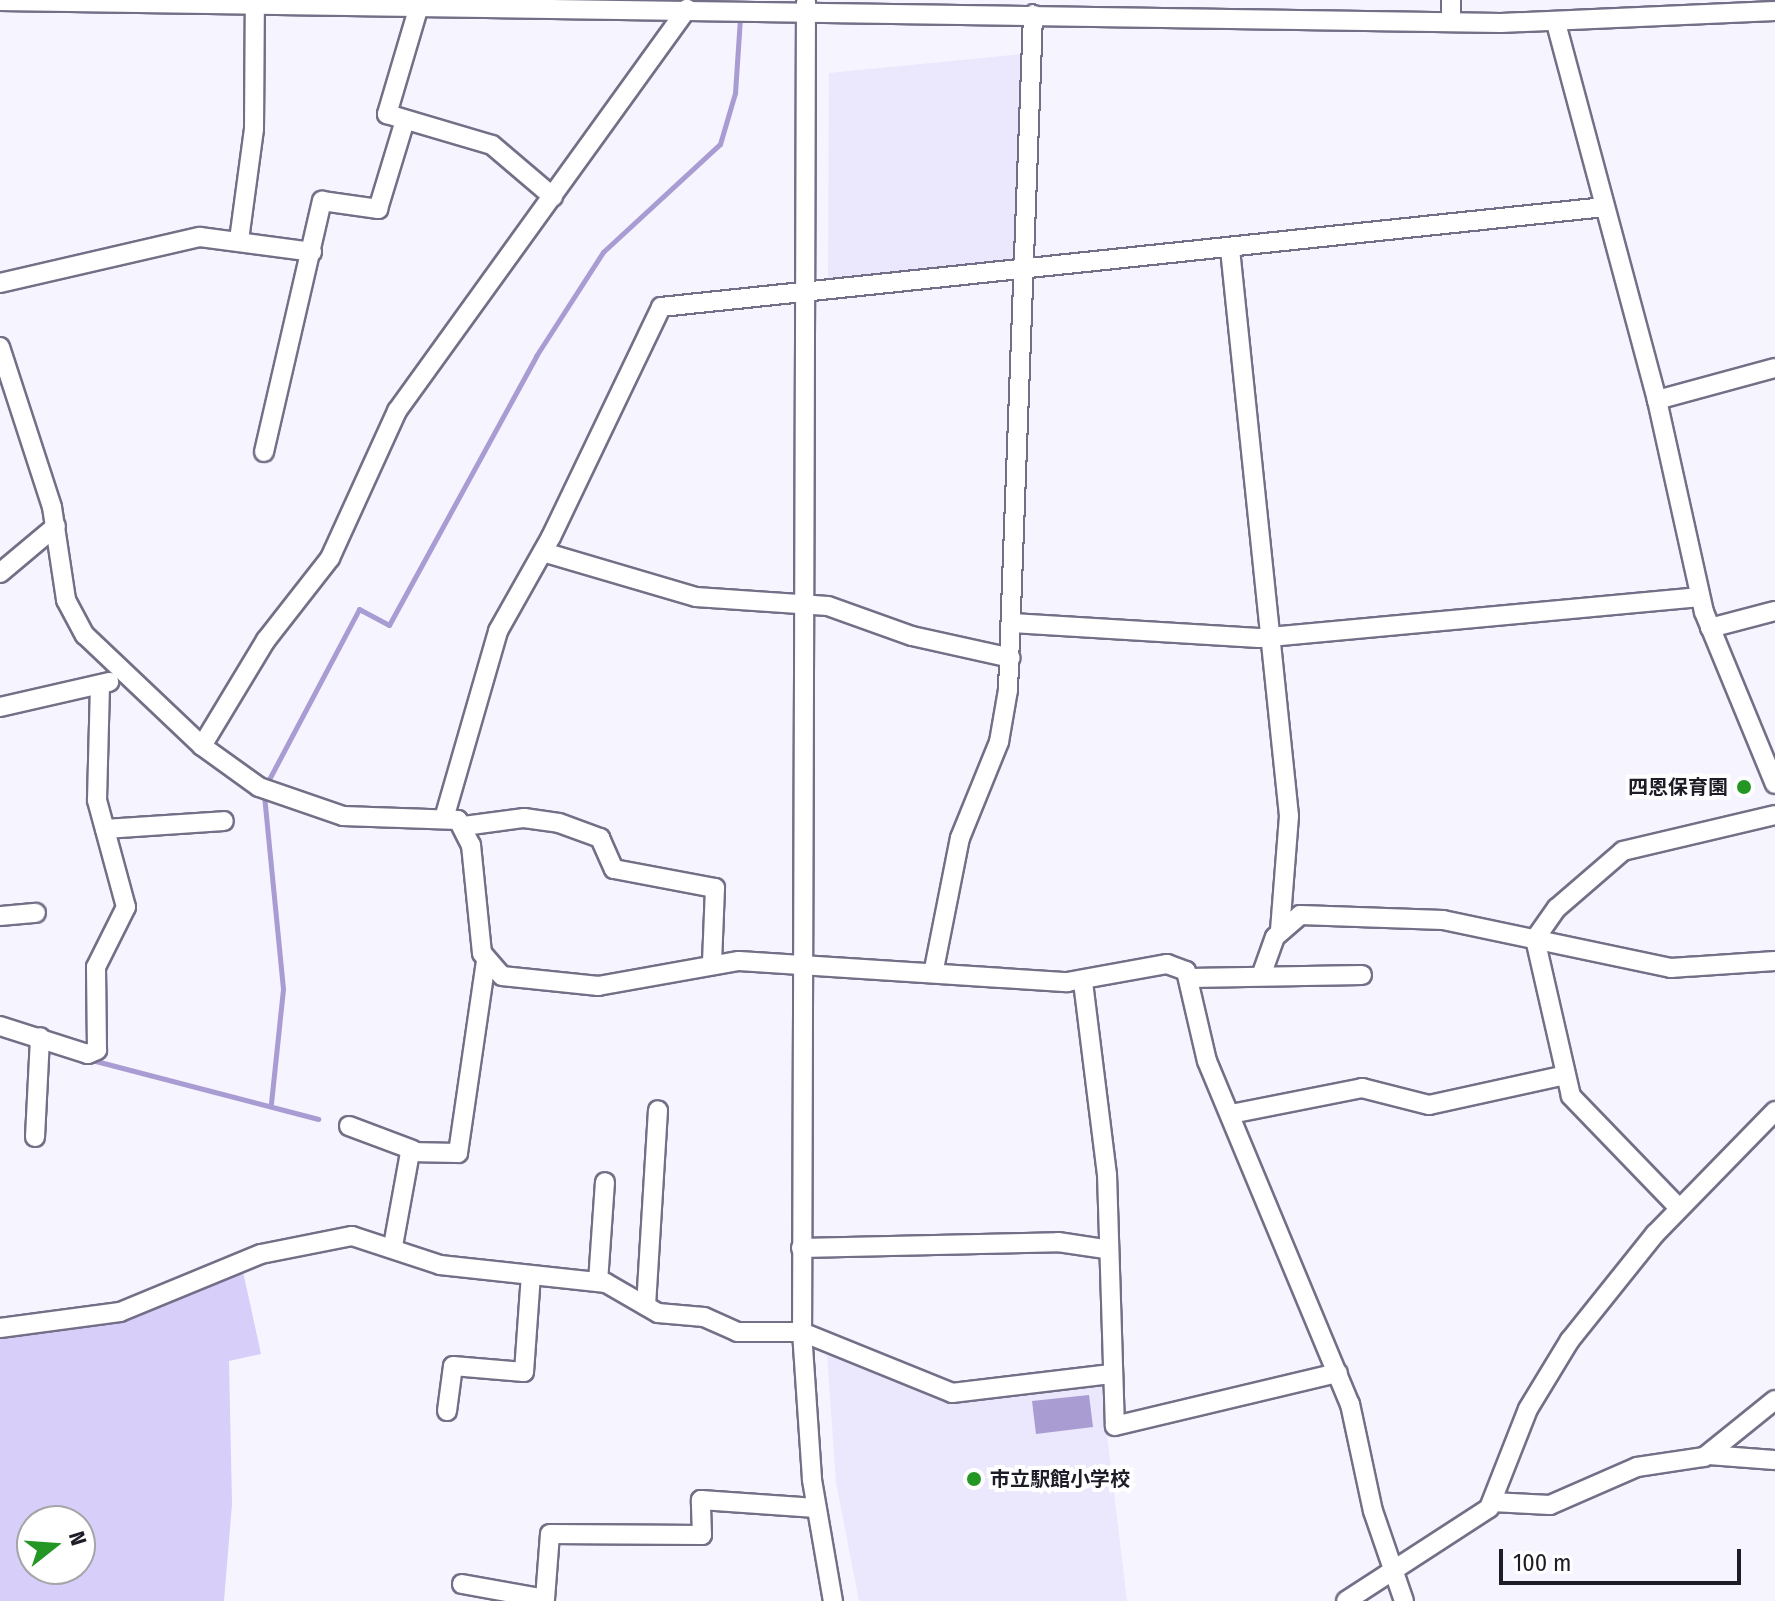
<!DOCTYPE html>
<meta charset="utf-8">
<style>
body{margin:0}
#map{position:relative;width:1775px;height:1601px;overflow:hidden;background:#f6f4ff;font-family:"Fira Sans Condensed","Noto Sans JP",sans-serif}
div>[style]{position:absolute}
.built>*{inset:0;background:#ebe7fc}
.green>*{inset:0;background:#d7cefa}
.water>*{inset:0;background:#a89cd2}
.stream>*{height:5px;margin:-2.5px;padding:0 2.5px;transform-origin:2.5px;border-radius:2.5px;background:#a89cd2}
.roads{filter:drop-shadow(2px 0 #746f87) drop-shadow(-2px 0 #746f87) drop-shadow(0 2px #746f87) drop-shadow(0 -2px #746f87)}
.minor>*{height:18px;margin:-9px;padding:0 9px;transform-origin:9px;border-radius:9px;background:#fff}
.dots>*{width:22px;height:22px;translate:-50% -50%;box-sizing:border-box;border:4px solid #fff;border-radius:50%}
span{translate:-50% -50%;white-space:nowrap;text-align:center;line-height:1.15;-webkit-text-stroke:8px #fff;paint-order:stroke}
.poi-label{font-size:20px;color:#1e1c26;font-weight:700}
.right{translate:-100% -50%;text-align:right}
.left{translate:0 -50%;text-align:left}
.north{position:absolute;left:16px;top:1505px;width:80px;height:80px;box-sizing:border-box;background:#fff;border:2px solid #a5a4a8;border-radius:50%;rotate:73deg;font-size:22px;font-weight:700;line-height:32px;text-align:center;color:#1e1c26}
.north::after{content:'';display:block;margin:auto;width:28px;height:36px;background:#239623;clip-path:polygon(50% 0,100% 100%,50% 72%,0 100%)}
.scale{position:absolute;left:1499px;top:1549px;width:242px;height:36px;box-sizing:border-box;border:4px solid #1e1c26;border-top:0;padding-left:10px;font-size:24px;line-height:28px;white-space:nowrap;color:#1e1c26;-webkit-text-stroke:6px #fff;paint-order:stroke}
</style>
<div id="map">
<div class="built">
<i style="clip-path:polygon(1023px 54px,1016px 264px,828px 281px,829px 73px)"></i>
<i style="clip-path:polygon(827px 1354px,962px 1401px,1101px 1385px,1127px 1601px,859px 1601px,836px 1482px)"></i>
</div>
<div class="green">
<i style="clip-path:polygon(evenodd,242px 1267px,261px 1354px,229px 1361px,232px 1504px,224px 1601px,0 1601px,0 1332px,99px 1322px,242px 1267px,32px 1521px,80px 1521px,80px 1569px,32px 1569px,32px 1521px)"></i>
</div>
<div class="water">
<i style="clip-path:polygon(1089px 1395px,1093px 1427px,1036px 1434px,1032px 1401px)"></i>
</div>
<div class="stream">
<i style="left:266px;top:785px;width:199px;rotate:-62.1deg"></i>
<i style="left:359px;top:609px;width:34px;rotate:28deg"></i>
<i style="left:389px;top:625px;width:307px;rotate:-61.3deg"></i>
<i style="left:536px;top:356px;width:124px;rotate:-57.2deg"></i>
<i style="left:603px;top:252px;width:159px;rotate:-42.7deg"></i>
<i style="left:720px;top:144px;width:53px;rotate:-73.6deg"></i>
<i style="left:735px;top:93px;width:76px;rotate:-86.2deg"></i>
<i style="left:264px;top:795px;width:195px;rotate:84.4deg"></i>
<i style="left:283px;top:989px;width:115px;rotate:96deg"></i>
<i style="left:88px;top:1059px;width:238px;rotate:14.6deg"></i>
</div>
<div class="roads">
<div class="minor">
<i style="left:0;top:1px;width:1501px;rotate:0.84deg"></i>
<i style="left:1501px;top:23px;width:274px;rotate:-2.5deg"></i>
<i style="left:806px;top:2px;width:1330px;rotate:90.17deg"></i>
<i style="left:802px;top:1332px;width:148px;rotate:86.1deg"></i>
<i style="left:812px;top:1480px;width:123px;rotate:80.2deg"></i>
<i style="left:419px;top:6px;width:113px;rotate:106.5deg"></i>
<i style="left:387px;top:114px;width:109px;rotate:16.4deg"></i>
<i style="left:492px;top:145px;width:80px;rotate:40.4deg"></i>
<i style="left:1451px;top:22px;width:22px;rotate:-90deg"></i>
<i style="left:1556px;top:23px;width:390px;rotate:75deg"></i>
<i style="left:1657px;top:400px;width:217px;rotate:77.5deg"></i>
<i style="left:1704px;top:612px;width:186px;rotate:67.6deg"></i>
<i style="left:239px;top:240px;width:112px;rotate:-82.3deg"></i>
<i style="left:254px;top:129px;width:129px;rotate:-89.6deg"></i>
<i style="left:1230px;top:249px;width:570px;rotate:84.06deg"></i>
<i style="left:1289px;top:816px;width:114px;rotate:94.5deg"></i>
<i style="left:0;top:283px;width:205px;rotate:-13deg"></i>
<i style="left:200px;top:237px;width:113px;rotate:7.6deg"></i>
<i style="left:0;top:347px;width:168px;rotate:72deg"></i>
<i style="left:52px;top:507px;width:94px;rotate:81.4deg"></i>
<i style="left:66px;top:600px;width:40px;rotate:62deg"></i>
<i style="left:85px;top:635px;width:161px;rotate:43.5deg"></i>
<i style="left:202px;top:746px;width:70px;rotate:35.7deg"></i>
<i style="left:259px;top:787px;width:89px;rotate:19deg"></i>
<i style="left:343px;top:816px;width:115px;rotate:2deg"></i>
<i style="left:458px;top:820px;width:28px;rotate:63deg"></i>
<i style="left:471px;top:845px;width:109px;rotate:84.2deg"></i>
<i style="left:482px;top:953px;width:30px;rotate:49deg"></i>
<i style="left:502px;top:976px;width:97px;rotate:5.9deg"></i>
<i style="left:598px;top:986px;width:143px;rotate:-10.1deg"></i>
<i style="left:739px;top:961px;width:329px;rotate:3.7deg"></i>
<i style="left:1067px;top:982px;width:102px;rotate:-10.2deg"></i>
<i style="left:1167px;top:964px;width:20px;rotate:20deg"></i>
<i style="left:1186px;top:971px;width:92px;rotate:76.9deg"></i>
<i style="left:1207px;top:1061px;width:372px;rotate:67.4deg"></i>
<i style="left:1350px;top:1404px;width:109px;rotate:77.9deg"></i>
<i style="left:1373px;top:1511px;width:95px;rotate:71deg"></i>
<i style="left:1657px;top:400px;width:122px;rotate:-15.2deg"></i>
<i style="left:264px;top:452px;width:258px;rotate:-77deg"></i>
<i style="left:322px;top:201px;width:57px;rotate:8.1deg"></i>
<i style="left:378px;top:209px;width:93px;rotate:-73.1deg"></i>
<i style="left:543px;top:552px;width:159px;rotate:16.4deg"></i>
<i style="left:696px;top:597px;width:132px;rotate:3.9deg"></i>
<i style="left:828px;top:606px;width:89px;rotate:19.7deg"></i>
<i style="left:912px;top:636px;width:101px;rotate:12.5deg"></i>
<i style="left:0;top:573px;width:73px;rotate:-40deg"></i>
<i style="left:1012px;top:623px;width:247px;rotate:3.5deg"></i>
<i style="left:1259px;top:638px;width:443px;rotate:-5.3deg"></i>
<i style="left:1710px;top:628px;width:67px;rotate:-14.7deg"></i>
<i style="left:0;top:707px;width:112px;rotate:-12.9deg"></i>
<i style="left:202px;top:746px;width:124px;rotate:-58.9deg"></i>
<i style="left:266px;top:640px;width:104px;rotate:-52deg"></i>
<i style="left:330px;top:558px;width:162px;rotate:-65.5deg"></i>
<i style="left:397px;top:411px;width:496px;rotate:-54.2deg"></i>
<i style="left:445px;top:815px;width:191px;rotate:-73.9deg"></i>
<i style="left:498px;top:631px;width:108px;rotate:-60.6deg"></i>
<i style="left:551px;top:537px;width:255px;rotate:-64.4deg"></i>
<i style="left:661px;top:307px;width:949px;rotate:-6.05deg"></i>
<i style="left:464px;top:826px;width:61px;rotate:-7.6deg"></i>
<i style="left:524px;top:818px;width:35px;rotate:8deg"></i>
<i style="left:559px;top:823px;width:44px;rotate:20.1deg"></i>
<i style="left:600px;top:838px;width:34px;rotate:66deg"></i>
<i style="left:614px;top:869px;width:103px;rotate:10.7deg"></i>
<i style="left:715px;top:888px;width:76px;rotate:92.3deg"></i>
<i style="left:105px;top:829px;width:119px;rotate:-3.8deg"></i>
<i style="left:0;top:916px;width:36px;rotate:-5deg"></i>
<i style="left:934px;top:969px;width:134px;rotate:-78.8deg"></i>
<i style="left:960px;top:838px;width:104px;rotate:-67.9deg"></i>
<i style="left:999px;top:742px;width:53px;rotate:-80.2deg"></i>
<i style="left:1008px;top:690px;width:676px;rotate:-87.88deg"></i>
<i style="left:1261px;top:976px;width:41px;rotate:-70.3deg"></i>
<i style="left:1275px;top:937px;width:33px;rotate:-41deg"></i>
<i style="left:1300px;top:915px;width:143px;rotate:2deg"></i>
<i style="left:1443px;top:920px;width:233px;rotate:11.9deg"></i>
<i style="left:1671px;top:968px;width:104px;rotate:-3.9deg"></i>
<i style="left:1190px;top:978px;width:172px;rotate:-1deg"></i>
<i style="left:1083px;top:982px;width:193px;rotate:82.9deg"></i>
<i style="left:1107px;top:1174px;width:252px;rotate:88.2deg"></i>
<i style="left:1115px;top:1426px;width:229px;rotate:-13.4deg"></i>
<i style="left:0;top:1026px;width:92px;rotate:17.7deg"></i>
<i style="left:88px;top:1054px;width:10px;rotate:-24deg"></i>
<i style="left:97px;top:1050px;width:83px;rotate:-90.7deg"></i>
<i style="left:96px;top:967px;width:67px;rotate:-63.4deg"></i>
<i style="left:126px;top:907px;width:111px;rotate:-105.2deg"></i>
<i style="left:97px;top:800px;width:114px;rotate:-88.5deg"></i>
<i style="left:1231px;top:1114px;width:134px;rotate:-11.2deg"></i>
<i style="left:1362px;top:1088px;width:69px;rotate:14.2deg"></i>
<i style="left:1429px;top:1105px;width:140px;rotate:-12.4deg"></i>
<i style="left:349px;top:1126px;width:68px;rotate:20.6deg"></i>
<i style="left:35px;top:1137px;width:100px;rotate:-87.1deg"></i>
<i style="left:1679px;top:1208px;width:156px;rotate:-134deg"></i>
<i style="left:1571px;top:1096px;width:161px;rotate:-102.9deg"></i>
<i style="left:1535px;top:939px;width:38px;rotate:-55deg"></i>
<i style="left:1557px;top:908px;width:87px;rotate:-40.8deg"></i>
<i style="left:1623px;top:851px;width:156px;rotate:-13.3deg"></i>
<i style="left:393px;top:1246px;width:96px;rotate:-79.7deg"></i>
<i style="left:410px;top:1152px;width:48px;rotate:1.2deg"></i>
<i style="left:458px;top:1153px;width:193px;rotate:-81.7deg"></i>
<i style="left:801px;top:1248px;width:257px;rotate:-1.3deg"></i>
<i style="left:1058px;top:1242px;width:48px;rotate:8.5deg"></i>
<i style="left:598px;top:1282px;width:100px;rotate:-86deg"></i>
<i style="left:646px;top:1306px;width:196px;rotate:-86.5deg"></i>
<i style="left:0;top:1328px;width:121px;rotate:-7.6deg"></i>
<i style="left:120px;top:1312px;width:152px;rotate:-22.4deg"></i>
<i style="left:261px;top:1254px;width:93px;rotate:-11.2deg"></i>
<i style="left:352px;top:1236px;width:93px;rotate:18.2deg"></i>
<i style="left:440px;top:1265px;width:167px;rotate:6.2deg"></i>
<i style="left:606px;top:1283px;width:60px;rotate:30deg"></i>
<i style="left:658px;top:1313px;width:46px;rotate:5deg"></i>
<i style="left:704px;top:1317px;width:36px;rotate:24deg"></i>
<i style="left:737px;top:1332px;width:65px"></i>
<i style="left:802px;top:1332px;width:162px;rotate:22.1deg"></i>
<i style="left:952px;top:1393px;width:160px;rotate:-6.8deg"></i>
<i style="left:447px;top:1411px;width:45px;rotate:-82.4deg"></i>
<i style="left:453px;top:1366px;width:71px;rotate:4.8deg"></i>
<i style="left:524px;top:1372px;width:97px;rotate:-85.9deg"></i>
<i style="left:1708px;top:1455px;width:67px;rotate:4.3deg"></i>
<i style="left:1492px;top:1502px;width:58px;rotate:3deg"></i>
<i style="left:1550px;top:1505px;width:95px;rotate:-23.6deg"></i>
<i style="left:1637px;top:1467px;width:68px;rotate:-8.5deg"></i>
<i style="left:1704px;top:1457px;width:91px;rotate:-38.8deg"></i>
<i style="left:462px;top:1584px;width:84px;rotate:10.2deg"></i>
<i style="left:545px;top:1599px;width:65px;rotate:-85.6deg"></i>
<i style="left:550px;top:1534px;width:152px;rotate:0.4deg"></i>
<i style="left:702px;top:1535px;width:35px;rotate:-92deg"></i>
<i style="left:701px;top:1500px;width:115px;rotate:4deg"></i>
<i style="left:1346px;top:1601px;width:171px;rotate:-33deg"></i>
<i style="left:1489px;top:1508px;width:106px;rotate:-68.5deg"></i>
<i style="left:1528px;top:1409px;width:81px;rotate:-58.7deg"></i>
<i style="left:1570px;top:1340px;width:136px;rotate:-51.3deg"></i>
<i style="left:1655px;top:1234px;width:172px;rotate:-45.7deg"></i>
</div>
</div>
<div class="dots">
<i style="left:1744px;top:787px;background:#239623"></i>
<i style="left:974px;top:1479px;background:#239623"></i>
</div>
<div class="poi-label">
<span class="right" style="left:1728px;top:787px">四恩保育園</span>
<span class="left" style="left:990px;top:1479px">市立駅館小学校</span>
</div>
<div class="north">N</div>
<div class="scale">100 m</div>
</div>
